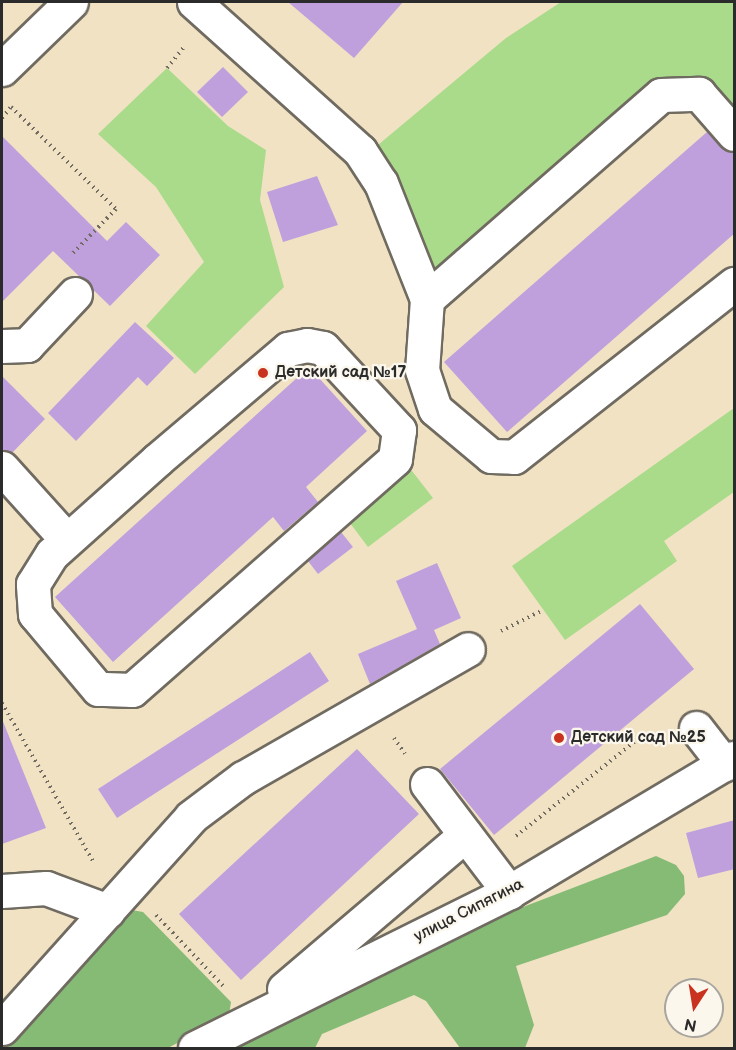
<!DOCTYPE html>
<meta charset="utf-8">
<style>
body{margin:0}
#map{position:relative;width:736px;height:1050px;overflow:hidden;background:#f1e2c4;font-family:"Balsamiq Sans",sans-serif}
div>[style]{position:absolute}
.green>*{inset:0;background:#a9db8a}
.forest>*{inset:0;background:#86bb76}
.building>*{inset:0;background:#bfa0dd}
.path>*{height:4px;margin-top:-2px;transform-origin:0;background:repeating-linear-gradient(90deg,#706b61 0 1.5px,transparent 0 6px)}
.roads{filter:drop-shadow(2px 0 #706b61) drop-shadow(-2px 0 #706b61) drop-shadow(0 2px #706b61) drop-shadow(0 -2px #706b61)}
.minor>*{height:33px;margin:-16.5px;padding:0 16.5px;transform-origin:16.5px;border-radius:16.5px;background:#fff}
.dots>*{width:16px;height:16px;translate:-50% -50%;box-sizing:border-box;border:3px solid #fbf7ec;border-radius:50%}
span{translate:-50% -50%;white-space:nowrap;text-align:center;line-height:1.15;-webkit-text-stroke:4.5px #fbf7ec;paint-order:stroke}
.poi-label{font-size:16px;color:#2b2b2b;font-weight:700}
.left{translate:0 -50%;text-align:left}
.street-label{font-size:16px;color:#2b2b2b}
.frame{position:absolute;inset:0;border:3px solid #2b2b2b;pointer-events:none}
.north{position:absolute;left:664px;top:978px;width:60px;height:60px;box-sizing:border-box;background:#fbf7ec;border:2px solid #a8a59f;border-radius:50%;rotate:192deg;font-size:16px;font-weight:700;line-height:24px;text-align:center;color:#2b2b2b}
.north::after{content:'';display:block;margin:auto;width:21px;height:27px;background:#c8321e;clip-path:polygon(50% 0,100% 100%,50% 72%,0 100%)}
</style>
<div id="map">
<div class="green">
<i style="clip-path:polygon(561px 2px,734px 2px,734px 119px,703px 82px,431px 273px,372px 150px,506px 38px)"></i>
<i style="clip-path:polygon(167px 68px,228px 126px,266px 150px,260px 200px,284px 287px,195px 374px,146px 326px,204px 262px,156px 187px,98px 134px)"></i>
<i style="clip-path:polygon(734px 408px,734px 492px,664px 541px,677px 561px,565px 640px,512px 566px)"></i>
<i style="clip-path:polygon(405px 462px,433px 498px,368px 547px,341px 511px)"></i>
</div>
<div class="forest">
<i style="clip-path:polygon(656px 856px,676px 865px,684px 876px,685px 894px,667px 915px,516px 966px,534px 1025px,525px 1048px,460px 1048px,426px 1001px,414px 995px,322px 1034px,315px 1048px,224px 1048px,523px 907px)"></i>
<i style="clip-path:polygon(126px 909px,143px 912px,231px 1002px,229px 1015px,168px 1048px,2px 1048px)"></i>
</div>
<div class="building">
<i style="clip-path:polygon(288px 2px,403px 2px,354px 58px)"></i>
<i style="clip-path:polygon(223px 67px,248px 92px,222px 117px,197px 92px)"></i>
<i style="clip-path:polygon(707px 132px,735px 152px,735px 233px,507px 432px,444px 362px)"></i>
<i style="clip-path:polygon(2px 136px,107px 241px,126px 222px,160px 255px,110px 306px,53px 251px,2px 302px)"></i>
<i style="clip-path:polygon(317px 176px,338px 225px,283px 242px,267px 192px)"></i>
<i style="clip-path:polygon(135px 322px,174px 358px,147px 386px,138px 377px,76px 441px,48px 413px)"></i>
<i style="clip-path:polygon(309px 367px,367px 431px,306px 487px,318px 502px,284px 531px,273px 517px,113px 662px,55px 597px)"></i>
<i style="clip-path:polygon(2px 376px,45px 419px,12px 453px,2px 450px)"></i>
<i style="clip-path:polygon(341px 532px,353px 547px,318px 574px,308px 561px)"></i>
<i style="clip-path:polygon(437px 563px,461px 618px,434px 630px,440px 644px,370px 684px,358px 654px,417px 629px,396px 581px)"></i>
<i style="clip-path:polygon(640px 604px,694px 669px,494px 835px,440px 769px)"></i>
<i style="clip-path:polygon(310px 652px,329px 681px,117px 818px,98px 789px)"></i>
<i style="clip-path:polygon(2px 719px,46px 828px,2px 844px)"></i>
<i style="clip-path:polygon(357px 749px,419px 814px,241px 980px,179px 914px)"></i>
<i style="clip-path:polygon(735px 820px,735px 869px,698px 878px,686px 833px)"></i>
</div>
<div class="path">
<i style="left:167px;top:68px;width:28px;rotate:-51deg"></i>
<i style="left:2px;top:118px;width:14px;rotate:-51deg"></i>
<i style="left:11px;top:107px;width:146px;rotate:44.2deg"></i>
<i style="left:116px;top:209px;width:62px;rotate:134.3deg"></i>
<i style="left:501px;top:631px;width:47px;rotate:-26.6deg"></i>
<i style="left:2px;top:703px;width:185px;rotate:60.1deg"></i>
<i style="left:394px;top:738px;width:19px;rotate:55deg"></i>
<i style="left:516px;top:836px;width:157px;rotate:-38.5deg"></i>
<i style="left:156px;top:915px;width:100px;rotate:46.6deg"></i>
</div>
<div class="roads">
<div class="minor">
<i style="left:194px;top:2px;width:223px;rotate:41.9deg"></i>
<i style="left:360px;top:151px;width:38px;rotate:57deg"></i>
<i style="left:381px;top:183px;width:125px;rotate:68.4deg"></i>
<i style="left:427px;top:299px;width:71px;rotate:94deg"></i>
<i style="left:422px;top:370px;width:41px;rotate:71.6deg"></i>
<i style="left:435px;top:409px;width:73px;rotate:40deg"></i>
<i style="left:491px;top:456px;width:23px;rotate:2deg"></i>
<i style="left:514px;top:457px;width:280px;rotate:-38.2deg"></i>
<i style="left:2px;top:69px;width:96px;rotate:-44.2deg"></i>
<i style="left:427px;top:299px;width:310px;rotate:-41.1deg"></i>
<i style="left:661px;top:95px;width:38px;rotate:-2deg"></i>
<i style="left:699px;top:94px;width:53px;rotate:48.8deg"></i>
<i style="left:307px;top:345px;width:16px;rotate:11deg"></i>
<i style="left:323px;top:348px;width:112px;rotate:47.2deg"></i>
<i style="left:399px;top:430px;width:29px;rotate:98deg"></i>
<i style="left:395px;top:459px;width:350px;rotate:138.7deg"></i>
<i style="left:132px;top:690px;width:34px;rotate:-178deg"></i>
<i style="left:98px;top:689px;width:98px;rotate:-130deg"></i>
<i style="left:35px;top:614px;width:30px;rotate:-94deg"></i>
<i style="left:33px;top:584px;width:36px;rotate:-58deg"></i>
<i style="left:52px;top:554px;width:141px;rotate:-41.8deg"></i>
<i style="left:157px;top:460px;width:172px;rotate:-40.3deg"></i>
<i style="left:288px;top:349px;width:19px;rotate:-12deg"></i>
<i style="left:2px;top:346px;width:25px;rotate:-2deg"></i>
<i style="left:27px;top:345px;width:70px;rotate:-46.7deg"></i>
<i style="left:2px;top:468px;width:97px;rotate:47.9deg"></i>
<i style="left:696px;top:728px;width:46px;rotate:52.1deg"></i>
<i style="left:427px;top:784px;width:136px;rotate:52.8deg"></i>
<i style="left:2px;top:891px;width:44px;rotate:-3.9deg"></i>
<i style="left:46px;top:888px;width:66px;rotate:20.4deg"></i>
<i style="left:284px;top:989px;width:238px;rotate:-40.4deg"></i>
<i style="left:2px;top:1028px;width:283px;rotate:-48.1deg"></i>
<i style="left:191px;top:817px;width:65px;rotate:-36.9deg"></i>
<i style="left:243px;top:778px;width:259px;rotate:-29.8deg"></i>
<i style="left:195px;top:1048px;width:351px;rotate:-26.4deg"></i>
<i style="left:509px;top:892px;width:262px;rotate:-30.8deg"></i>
</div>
</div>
<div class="dots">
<i style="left:263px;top:373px;background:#c8321e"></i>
<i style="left:559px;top:738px;background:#c8321e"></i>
</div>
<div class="poi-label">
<span class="left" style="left:275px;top:373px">Детский сад №17</span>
<span class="left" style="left:571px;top:738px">Детский сад №25</span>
</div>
<div class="street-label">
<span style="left:469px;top:911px;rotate:-27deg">улица Сипягина</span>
</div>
<div class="frame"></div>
<div class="north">N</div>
</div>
